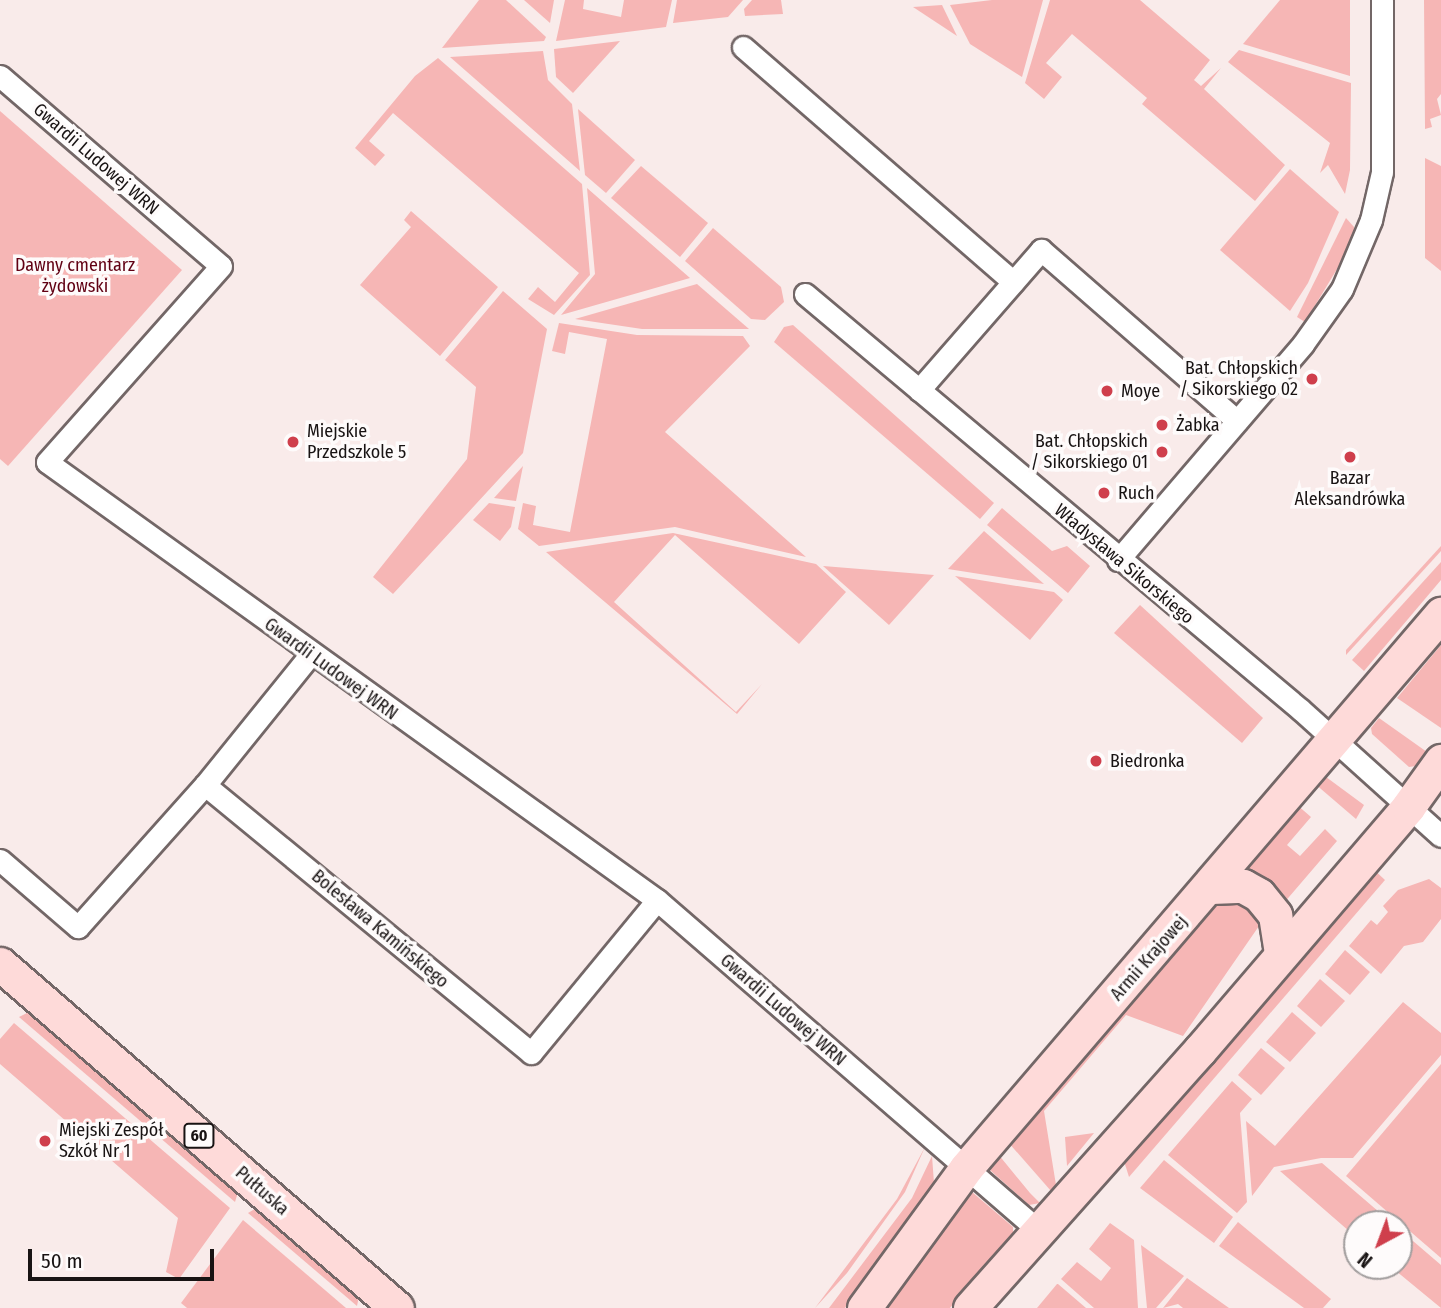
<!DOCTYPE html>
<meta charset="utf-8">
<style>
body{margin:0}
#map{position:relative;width:1441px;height:1308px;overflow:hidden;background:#f9ebea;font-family:"Fira Sans Condensed",sans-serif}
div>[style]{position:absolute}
.green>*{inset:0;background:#f6b6b5}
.roads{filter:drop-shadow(2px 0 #736767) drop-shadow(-2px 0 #736767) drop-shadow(0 2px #736767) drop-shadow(0 -2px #736767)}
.minor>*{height:21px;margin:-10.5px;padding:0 10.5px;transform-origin:10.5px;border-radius:10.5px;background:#fff}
.primary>*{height:33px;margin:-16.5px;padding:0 16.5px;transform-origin:16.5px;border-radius:16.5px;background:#fedad9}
.dots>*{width:19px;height:19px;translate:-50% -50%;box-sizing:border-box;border:4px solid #fefbfb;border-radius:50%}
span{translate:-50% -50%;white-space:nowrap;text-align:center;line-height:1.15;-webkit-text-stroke:7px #fefbfb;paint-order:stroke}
.shield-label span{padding:2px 5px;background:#fefbfb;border:2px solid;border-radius:5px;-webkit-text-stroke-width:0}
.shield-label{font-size:16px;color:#181313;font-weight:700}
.street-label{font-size:18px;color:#181313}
.park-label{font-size:18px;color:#610013}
.poi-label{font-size:18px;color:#181313}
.right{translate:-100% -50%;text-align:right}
.left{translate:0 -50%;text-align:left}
.north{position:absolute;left:1343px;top:1210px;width:70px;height:70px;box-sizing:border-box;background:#fefbfb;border:2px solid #a29e9e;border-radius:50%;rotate:221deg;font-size:19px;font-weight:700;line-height:28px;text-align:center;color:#181313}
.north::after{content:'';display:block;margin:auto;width:24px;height:32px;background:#cf3f4c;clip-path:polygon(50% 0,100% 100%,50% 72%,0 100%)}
.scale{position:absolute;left:28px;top:1249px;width:186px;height:32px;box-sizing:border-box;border:4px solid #181313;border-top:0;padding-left:9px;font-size:21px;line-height:24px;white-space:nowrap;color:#181313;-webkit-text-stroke:5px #fefbfb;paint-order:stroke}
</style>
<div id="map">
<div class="green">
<i style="clip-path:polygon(479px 0,506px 0,546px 37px,544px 41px,442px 48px)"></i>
<i style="clip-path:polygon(524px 0,554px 0,550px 23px)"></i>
<i style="clip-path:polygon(565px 0,584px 0,583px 9px,621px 17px,624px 0,672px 0,666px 27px,556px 41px)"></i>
<i style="clip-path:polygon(677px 0,743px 0,728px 17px,673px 23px)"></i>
<i style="clip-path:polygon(752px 0,781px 0,783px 14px,745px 16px,744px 9px)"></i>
<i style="clip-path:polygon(992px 0,1043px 0,1022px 77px,970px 44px,950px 5px)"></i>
<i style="clip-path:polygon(1050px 0,1140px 0,1210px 60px,1194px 80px,1201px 86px,1221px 68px,1204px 89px,1285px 165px,1255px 201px,1142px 104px,1147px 98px,1072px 34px,1046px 63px,1062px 77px,1044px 99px,1025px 83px)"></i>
<i style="clip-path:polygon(1280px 0,1350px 0,1350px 76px,1243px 44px)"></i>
<i style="clip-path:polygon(1424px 0,1441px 0,1441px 94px,1437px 99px,1441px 115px,1430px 119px,1432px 127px,1425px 129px)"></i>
<i style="clip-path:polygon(942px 5px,957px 36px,913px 7px)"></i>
<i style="clip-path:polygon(620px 41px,573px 93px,556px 77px,554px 49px)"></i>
<i style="clip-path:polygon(1239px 50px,1351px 83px,1350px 170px,1345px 194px,1328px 165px,1320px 173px,1330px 143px,1228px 62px)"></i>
<i style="clip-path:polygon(543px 51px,548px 80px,572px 104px,580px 171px,450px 57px)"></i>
<i style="clip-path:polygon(438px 58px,582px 184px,590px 275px,554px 315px,528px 299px,538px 287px,555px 302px,579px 273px,393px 113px,369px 141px,385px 155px,375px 166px,355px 148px,415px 76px)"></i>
<i style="clip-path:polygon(578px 109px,635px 160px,606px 193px,585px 175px)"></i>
<i style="clip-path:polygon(0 111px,182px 270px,8px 466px,0 459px)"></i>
<i style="clip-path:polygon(1425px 158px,1441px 166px,1441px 271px,1425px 258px)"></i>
<i style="clip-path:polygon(641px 166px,708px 223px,680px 257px,611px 198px)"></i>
<i style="clip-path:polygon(1290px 169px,1339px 212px,1308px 283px,1290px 311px,1220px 250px)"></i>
<i style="clip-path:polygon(587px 188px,690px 278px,561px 315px,595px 274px)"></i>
<i style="clip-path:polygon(411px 211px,498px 287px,440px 356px,360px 285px,411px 227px,404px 220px)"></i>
<i style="clip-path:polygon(1346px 218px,1354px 227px,1354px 241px,1305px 322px,1297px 317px)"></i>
<i style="clip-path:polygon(713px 228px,781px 287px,784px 302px,765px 320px,751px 319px,685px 261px)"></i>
<i style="clip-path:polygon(697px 284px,749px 329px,642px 329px,575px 319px)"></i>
<i style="clip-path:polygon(503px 291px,547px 329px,523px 453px,393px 594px,373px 577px,467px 459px,476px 387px,445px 360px)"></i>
<i style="clip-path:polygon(559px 323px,637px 335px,743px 336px,750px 346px,665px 432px,806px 557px,675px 527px,539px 546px,518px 529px,523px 503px,536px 506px,533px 525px,570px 532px,607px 339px,569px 332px,565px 354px,552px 351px)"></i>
<i style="clip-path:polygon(793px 325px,994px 503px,980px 519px,774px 342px,784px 327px)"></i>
<i style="clip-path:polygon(523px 466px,516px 501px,494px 498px)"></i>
<i style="clip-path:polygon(489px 503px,515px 507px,511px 527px,500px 541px,473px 520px)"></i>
<i style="clip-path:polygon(1002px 508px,1052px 551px,1067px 546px,1090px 566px,1068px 593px,987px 525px)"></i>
<i style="clip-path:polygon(984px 531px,1044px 584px,948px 569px)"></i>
<i style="clip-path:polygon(673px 533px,816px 564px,846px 592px,799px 644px,675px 535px,614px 602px,736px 712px,762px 684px,737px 714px,546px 552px)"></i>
<i style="clip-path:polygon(1441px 546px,1441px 551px,1346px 655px,1346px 650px)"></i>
<i style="clip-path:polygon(1441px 562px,1441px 580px,1364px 671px,1352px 660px)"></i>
<i style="clip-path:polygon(823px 566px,934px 575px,889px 625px)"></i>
<i style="clip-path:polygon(955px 576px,1054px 592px,1063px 600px,1030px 640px)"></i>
<i style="clip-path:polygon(1140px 605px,1263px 718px,1242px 743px,1114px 633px)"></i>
<i style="clip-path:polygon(1441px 645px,1441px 728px,1397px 698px)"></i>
<i style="clip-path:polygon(1379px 718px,1427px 752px,1416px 766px,1409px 767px,1372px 734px,1371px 728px)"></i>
<i style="clip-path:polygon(1322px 774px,1364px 805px,1356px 819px,1314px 783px)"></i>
<i style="clip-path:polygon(1296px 804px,1311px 817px,1287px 845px,1300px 856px,1325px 829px,1337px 841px,1283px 904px,1269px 881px,1243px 869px)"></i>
<i style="clip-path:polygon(1371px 867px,1385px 880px,1129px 1177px,1123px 1158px)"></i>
<i style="clip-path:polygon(1429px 879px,1441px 888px,1441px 919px,1423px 942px,1404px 946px,1381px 974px,1349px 946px,1371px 920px,1377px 925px,1388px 912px,1383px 906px,1398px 890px)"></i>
<i style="clip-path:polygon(1226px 897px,1238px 897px,1258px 914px,1259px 926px,1183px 1036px,1126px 1015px,1044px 1111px,1056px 1185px,1051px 1191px,1008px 1142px,1212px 906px)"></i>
<i style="clip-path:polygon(1345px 950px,1370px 972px,1350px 995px,1325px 974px)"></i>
<i style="clip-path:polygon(1320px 979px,1345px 1001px,1321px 1027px,1297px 1006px)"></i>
<i style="clip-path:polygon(1403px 1002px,1441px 1033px,1441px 1055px,1353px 1158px,1321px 1158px,1274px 1167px,1252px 1196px,1246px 1121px,1275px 1146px)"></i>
<i style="clip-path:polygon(29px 1012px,238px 1192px,235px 1202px,19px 1017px)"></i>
<i style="clip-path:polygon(1292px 1012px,1316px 1033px,1290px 1062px,1266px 1042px)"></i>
<i style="clip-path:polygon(14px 1023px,230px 1208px,179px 1279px,166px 1272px,178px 1218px,0 1064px,0 1039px)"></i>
<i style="clip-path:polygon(1261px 1048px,1285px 1068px,1261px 1095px,1238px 1075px)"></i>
<i style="clip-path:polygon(1441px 1064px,1441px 1258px,1346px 1176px)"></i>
<i style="clip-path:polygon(1232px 1081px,1252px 1099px,1240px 1113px,1247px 1202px,1237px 1213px,1168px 1155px)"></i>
<i style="clip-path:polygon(1094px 1133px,1067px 1166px,1065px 1137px)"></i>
<i style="clip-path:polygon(925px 1147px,905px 1192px,847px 1273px,815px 1308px,897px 1199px)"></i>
<i style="clip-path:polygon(998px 1154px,1030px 1193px,1040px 1203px,1029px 1205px,990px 1170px)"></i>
<i style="clip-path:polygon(932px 1156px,934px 1183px,845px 1308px,829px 1308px,912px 1198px)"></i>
<i style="clip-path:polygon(1164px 1160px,1233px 1217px,1214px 1243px,1140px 1188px)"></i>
<i style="clip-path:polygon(1322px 1163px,1393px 1224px,1357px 1224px,1357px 1238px,1280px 1171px)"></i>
<i style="clip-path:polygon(972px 1192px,1013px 1227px,1013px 1234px,950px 1308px,881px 1308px,965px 1194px)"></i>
<i style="clip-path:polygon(258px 1207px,359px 1296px,357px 1306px,248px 1213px)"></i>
<i style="clip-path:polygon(243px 1220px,346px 1308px,187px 1308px,181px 1303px)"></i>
<i style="clip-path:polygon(1238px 1222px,1331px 1299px,1323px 1308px,1304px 1308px,1219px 1246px)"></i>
<i style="clip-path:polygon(1110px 1223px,1134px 1240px,1138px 1308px,1094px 1308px,1061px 1279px,1077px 1262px,1101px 1281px,1111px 1268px,1089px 1249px)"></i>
<i style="clip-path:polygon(1399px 1229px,1441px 1265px,1441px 1308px,1390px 1266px,1399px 1266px)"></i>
<i style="clip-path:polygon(1141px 1245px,1184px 1276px,1156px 1308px,1147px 1308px)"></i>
<i style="clip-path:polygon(1187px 1278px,1229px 1308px,1183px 1308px,1178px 1304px,1163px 1308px)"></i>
<i style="clip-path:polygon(1057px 1284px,1058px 1284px,1086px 1308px,1037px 1308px)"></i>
</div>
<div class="roads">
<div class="minor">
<i style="left:743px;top:47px;width:358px;rotate:41deg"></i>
<i style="left:0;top:76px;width:291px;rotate:40.7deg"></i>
<i style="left:221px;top:266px;width:262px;rotate:131.6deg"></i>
<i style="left:47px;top:462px;width:751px;rotate:35.68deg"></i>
<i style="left:657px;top:900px;width:504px;rotate:40.9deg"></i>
<i style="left:805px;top:294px;width:647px;rotate:39.99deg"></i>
<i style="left:1301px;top:710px;width:188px;rotate:42deg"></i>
<i style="left:919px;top:390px;width:186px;rotate:-48.9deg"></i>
<i style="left:1041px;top:250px;width:260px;rotate:41.1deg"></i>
<i style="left:1118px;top:560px;width:284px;rotate:-49.4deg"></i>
<i style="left:1303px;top:344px;width:67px;rotate:-54.7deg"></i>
<i style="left:1342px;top:289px;width:75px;rotate:-67.2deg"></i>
<i style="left:1371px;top:220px;width:49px;rotate:-77.1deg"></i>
<i style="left:1382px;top:172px;width:172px;rotate:-90deg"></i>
<i style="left:310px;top:655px;width:167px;rotate:128.9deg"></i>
<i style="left:205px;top:785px;width:422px;rotate:39.4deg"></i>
<i style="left:531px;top:1053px;width:198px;rotate:-50.5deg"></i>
<i style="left:0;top:860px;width:103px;rotate:40.7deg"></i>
<i style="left:78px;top:927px;width:191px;rotate:-48.2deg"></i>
</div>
<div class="primary">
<i style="left:1211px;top:887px;width:32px;rotate:-2deg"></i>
<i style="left:1243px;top:886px;width:18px;rotate:29deg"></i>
<i style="left:1259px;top:895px;width:26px;rotate:51deg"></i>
<i style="left:1275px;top:915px;width:37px;rotate:81deg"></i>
<i style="left:0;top:964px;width:525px;rotate:40.91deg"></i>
<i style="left:864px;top:1308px;width:173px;rotate:-53.9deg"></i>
<i style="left:966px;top:1168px;width:730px;rotate:-49.39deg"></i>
<i style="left:970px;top:1308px;width:346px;rotate:-48.3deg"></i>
<i style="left:1200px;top:1050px;width:320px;rotate:-49.4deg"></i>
<i style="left:1408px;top:807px;width:57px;rotate:-54.3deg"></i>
</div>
</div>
<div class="dots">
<i style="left:1312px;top:379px;background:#cf3f4c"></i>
<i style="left:1107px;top:391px;background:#cf3f4c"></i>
<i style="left:1162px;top:425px;background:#cf3f4c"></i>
<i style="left:293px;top:442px;background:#cf3f4c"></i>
<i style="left:1162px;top:452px;background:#cf3f4c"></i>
<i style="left:1350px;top:457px;background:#cf3f4c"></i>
<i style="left:1104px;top:493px;background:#cf3f4c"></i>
<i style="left:1096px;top:761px;background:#cf3f4c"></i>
<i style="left:45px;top:1141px;background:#cf3f4c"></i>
</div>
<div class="shield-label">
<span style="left:199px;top:1136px">60</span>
</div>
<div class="street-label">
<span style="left:96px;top:159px;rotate:41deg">Gwardii Ludowej WRN</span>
<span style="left:1124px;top:564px;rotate:40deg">Władysława Sikorskiego</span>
<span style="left:331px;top:669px;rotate:36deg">Gwardii Ludowej WRN</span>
<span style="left:380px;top:929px;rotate:40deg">Bolesława Kamińskiego</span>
<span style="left:1149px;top:958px;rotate:-49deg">Armii Krajowej</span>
<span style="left:783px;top:1010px;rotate:41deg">Gwardii Ludowej WRN</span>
<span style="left:262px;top:1191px;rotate:41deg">Pułtuska</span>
</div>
<div class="park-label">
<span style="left:75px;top:276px">Dawny cmentarz<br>żydowski</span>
</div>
<div class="poi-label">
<span class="right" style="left:1298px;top:379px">Bat. Chłopskich<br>/ Sikorskiego 02</span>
<span class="left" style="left:1121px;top:391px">Moye</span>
<span class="left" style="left:1176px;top:425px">Żabka</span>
<span class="left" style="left:307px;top:442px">Miejskie<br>Przedszkole 5</span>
<span class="right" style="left:1148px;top:452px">Bat. Chłopskich<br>/ Sikorskiego 01</span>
<span style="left:1350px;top:489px">Bazar<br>Aleksandrówka</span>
<span class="left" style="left:1118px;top:493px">Ruch</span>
<span class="left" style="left:1110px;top:761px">Biedronka</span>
<span class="left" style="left:59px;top:1141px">Miejski Zespół<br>Szkół Nr 1</span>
</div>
<div class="north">N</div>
<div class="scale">50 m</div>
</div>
